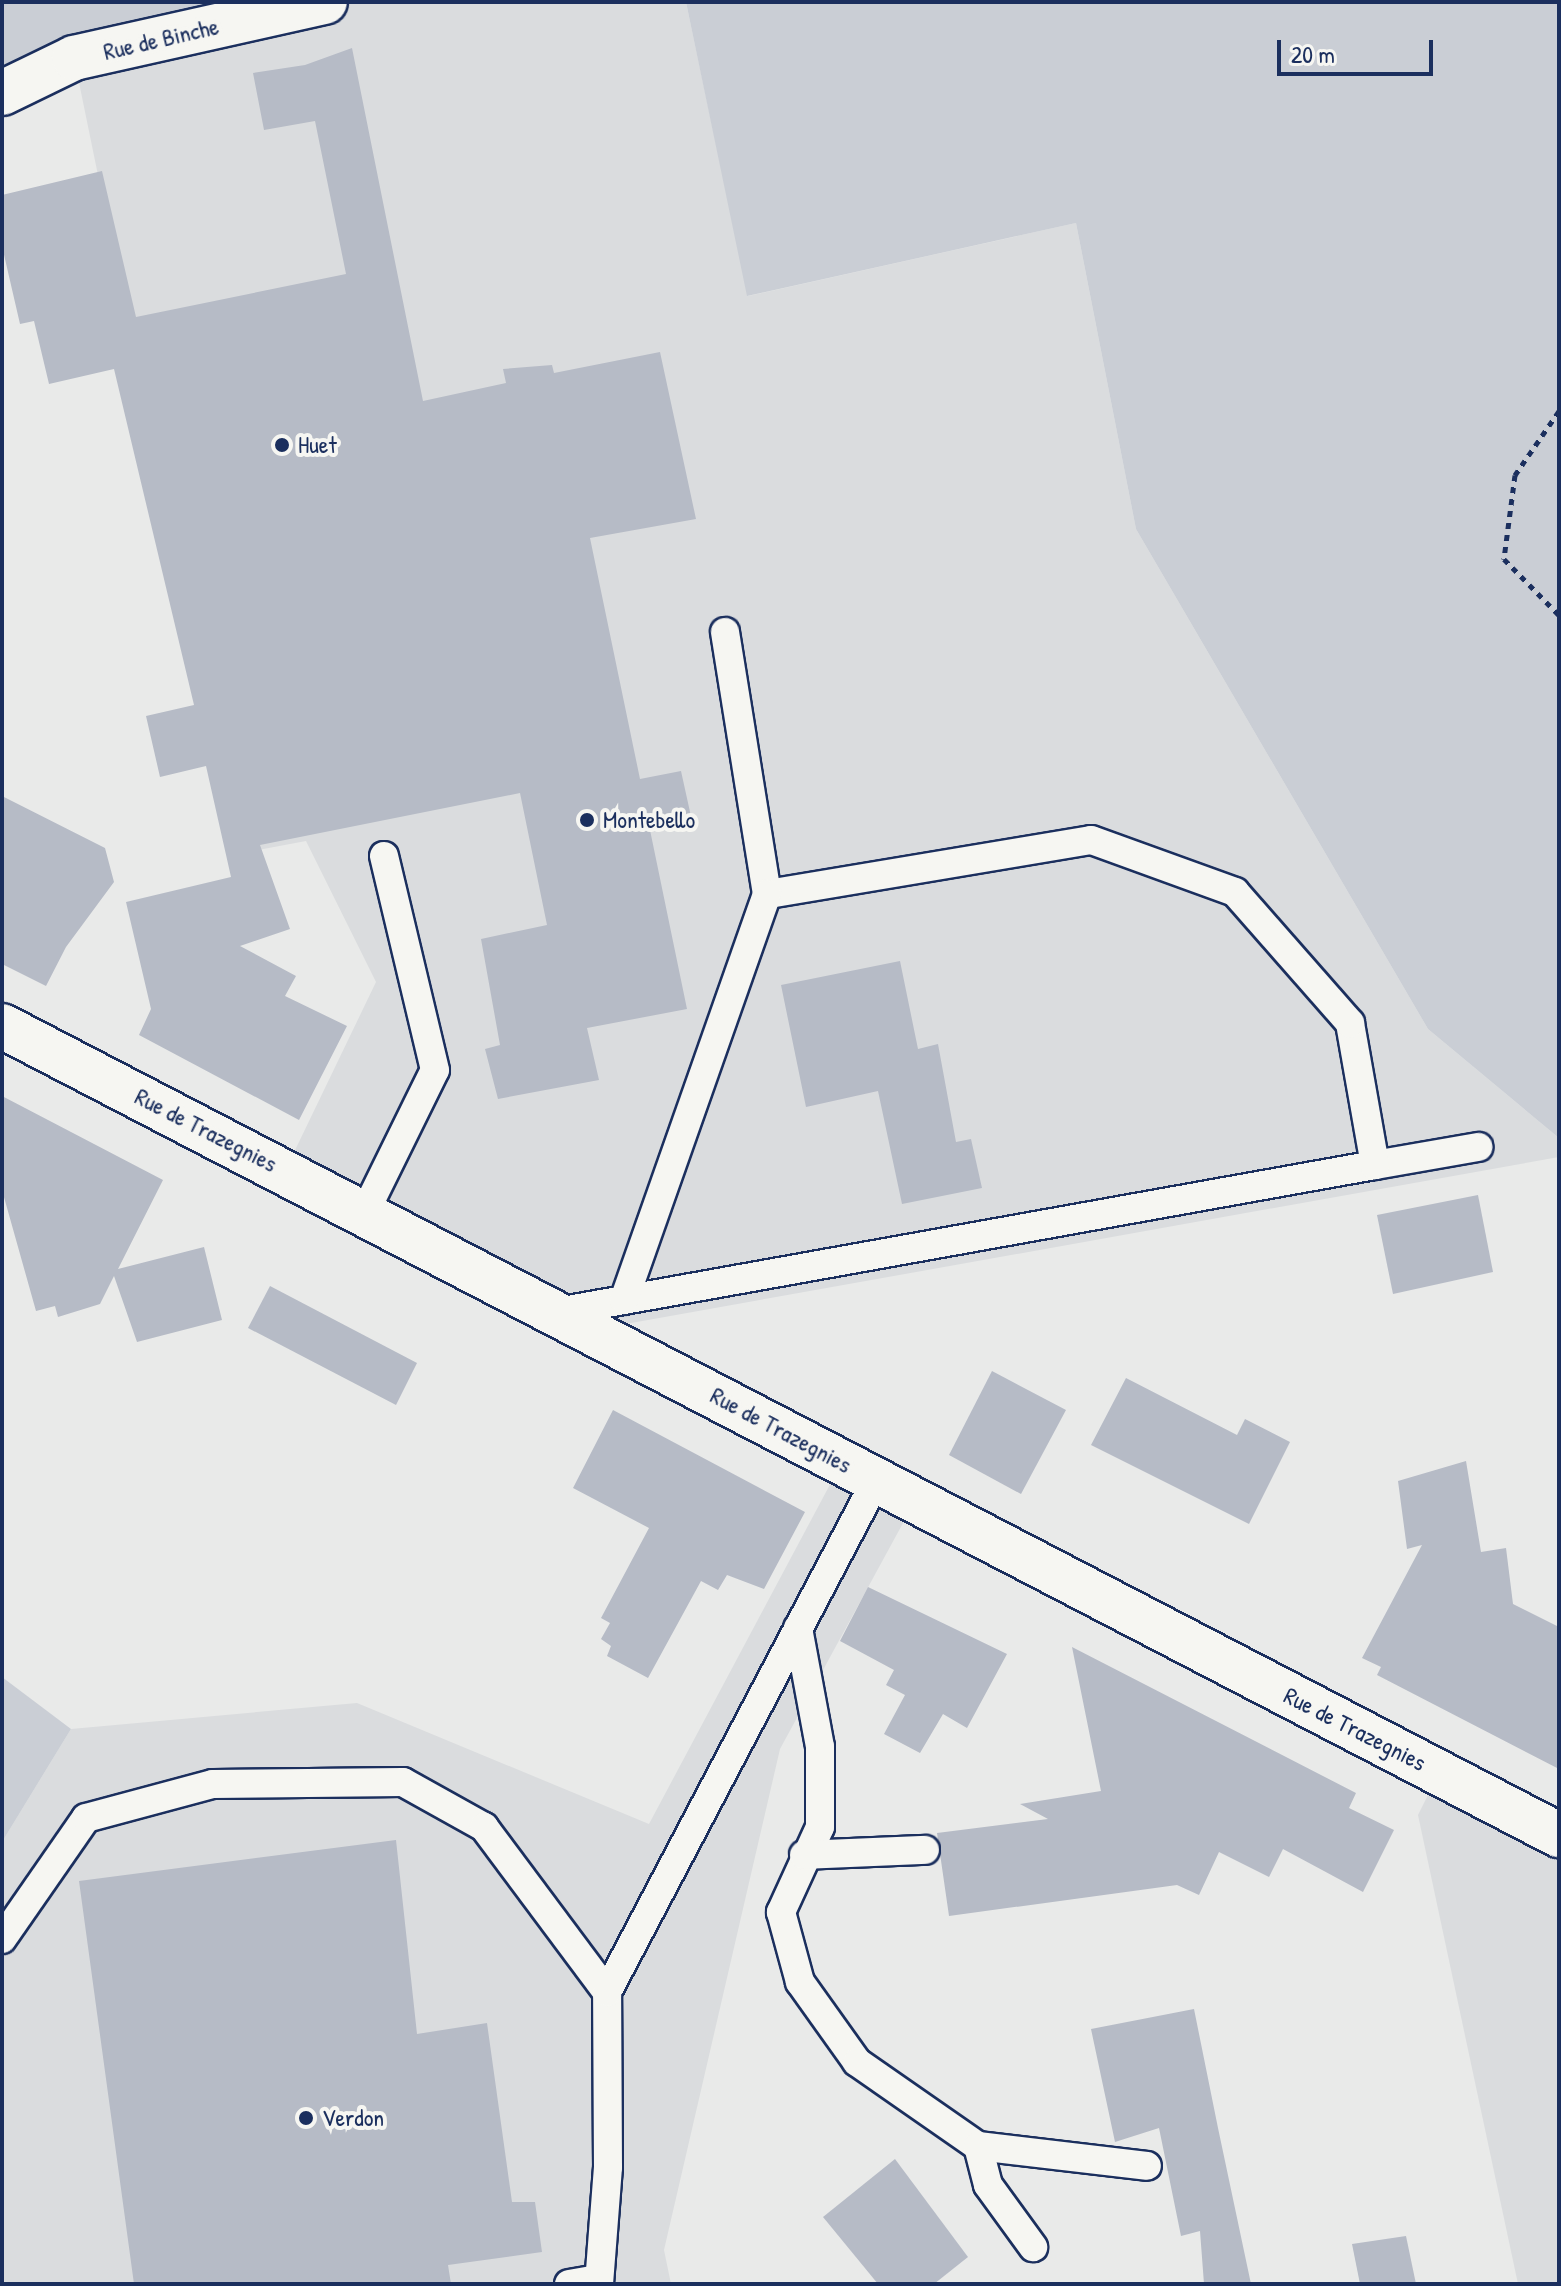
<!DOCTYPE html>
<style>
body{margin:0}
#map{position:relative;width:1561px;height:2286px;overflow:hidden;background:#e9eae9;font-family:"Patrick Hand",sans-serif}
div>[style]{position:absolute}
.built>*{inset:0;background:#dadcde}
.green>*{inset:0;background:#caced5}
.building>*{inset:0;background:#b6bbc6}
.path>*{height:5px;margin-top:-2.5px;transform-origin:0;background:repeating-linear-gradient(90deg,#1b2f5e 0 6px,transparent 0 12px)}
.roads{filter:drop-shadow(2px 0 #1b2f5e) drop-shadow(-2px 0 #1b2f5e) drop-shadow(0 2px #1b2f5e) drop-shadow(0 -2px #1b2f5e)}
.lane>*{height:28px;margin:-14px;padding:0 14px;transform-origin:14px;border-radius:14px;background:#f6f6f2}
.street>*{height:44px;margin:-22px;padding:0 22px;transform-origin:22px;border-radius:22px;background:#f6f6f2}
.secondary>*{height:44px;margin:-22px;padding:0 22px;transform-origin:22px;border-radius:22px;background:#f6f6f2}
.dots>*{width:22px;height:22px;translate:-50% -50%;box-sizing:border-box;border:4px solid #f6f6f2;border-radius:50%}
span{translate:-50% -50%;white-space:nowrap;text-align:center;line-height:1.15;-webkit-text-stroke:8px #f6f6f2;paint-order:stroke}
.street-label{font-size:24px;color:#1b2f5e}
.poi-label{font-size:24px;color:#1b2f5e}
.left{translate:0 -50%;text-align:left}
.frame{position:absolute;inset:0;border:4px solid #1b2f5e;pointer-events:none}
.scale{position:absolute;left:1277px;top:40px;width:156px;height:36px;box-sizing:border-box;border:4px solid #1b2f5e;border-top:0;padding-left:10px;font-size:24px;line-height:28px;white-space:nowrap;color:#1b2f5e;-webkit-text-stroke:6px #f6f6f2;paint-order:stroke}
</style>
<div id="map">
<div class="built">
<i style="clip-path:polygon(325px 2px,686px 2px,748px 296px,1076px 223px,1136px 529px,1428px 1029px,1559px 1138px,1559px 1157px,592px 1330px,285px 1171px,376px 982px,306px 841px,237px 854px,74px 58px)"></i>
<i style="clip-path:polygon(842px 1462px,915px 1501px,780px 1749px,664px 2250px,671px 2284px,2px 2284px,2px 1842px,71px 1729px,357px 1703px,649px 1824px)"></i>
<i style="clip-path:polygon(1439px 1773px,1559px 1835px,1559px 2284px,1518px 2284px,1418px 1815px)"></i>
</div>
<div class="green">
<i style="clip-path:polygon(2px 2px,327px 2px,2px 93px)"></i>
<i style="clip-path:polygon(686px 2px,1559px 2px,1559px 1138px,1428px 1029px,1136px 529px,1076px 223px,747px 296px)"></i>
<i style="clip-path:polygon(2px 1677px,71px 1729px,2px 1842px)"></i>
</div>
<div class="building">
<i style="clip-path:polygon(352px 48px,423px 401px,506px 383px,503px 369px,552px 365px,554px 373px,660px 352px,696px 519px,590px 538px,640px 779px,681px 771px,692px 821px,650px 830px,687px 1009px,587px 1028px,599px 1080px,498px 1099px,485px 1049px,500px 1045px,481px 939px,547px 925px,520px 793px,260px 845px,290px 929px,240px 946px,296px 976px,285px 996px,347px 1026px,299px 1120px,139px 1035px,151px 1009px,126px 902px,231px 877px,206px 766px,160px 777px,146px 716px,194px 705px,114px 369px,49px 384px,34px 321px,20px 324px,2px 246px,2px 195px,102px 171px,136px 317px,346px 274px,315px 121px,264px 130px,253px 73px,305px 65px)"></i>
<i style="clip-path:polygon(2px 796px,105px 848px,114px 882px,66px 947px,46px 986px,2px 964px)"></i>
<i style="clip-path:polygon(900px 961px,918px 1049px,938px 1044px,956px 1142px,971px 1139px,982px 1188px,902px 1204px,878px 1091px,806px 1107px,781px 985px)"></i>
<i style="clip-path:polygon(2px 1096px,163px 1180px,118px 1269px,204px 1247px,222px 1320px,137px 1342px,114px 1276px,100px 1304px,58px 1317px,55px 1306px,36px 1311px,2px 1190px)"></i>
<i style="clip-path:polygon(1478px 1195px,1493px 1272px,1393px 1294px,1377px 1215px)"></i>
<i style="clip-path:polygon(270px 1286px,417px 1363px,396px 1405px,248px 1328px)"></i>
<i style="clip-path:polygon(992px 1371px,1066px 1410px,1021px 1494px,949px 1455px)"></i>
<i style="clip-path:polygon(1126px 1378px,1237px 1435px,1245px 1419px,1290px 1442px,1249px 1524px,1091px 1445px)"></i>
<i style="clip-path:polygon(613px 1410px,805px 1512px,764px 1589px,727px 1575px,718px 1590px,701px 1581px,648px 1678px,607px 1656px,611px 1646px,601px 1639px,610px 1623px,601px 1618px,649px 1528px,573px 1488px)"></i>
<i style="clip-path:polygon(1466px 1461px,1481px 1552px,1506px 1548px,1513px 1604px,1559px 1627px,1559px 1769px,1377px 1675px,1381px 1667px,1362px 1658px,1422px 1545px,1407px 1549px,1398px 1481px)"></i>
<i style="clip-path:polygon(868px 1587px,1007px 1654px,967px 1728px,943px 1714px,920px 1753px,884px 1734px,905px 1695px,886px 1685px,894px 1670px,840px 1641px)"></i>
<i style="clip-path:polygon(1072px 1647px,1356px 1793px,1349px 1808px,1394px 1830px,1363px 1892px,1283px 1849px,1269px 1877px,1219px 1852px,1199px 1895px,1177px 1885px,949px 1916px,937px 1833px,1048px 1819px,1020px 1804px,1101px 1791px)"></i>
<i style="clip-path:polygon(396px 1840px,417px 2034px,487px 2023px,512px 2202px,535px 2202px,542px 2252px,448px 2265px,451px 2284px,134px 2284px,79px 1881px)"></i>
<i style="clip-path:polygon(1194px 2009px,1218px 2128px,1251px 2284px,1204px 2284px,1200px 2231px,1181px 2236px,1159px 2128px,1115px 2142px,1091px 2029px)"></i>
<i style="clip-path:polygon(895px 2159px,968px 2257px,934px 2284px,878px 2284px,823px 2217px)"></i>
<i style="clip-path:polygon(1406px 2236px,1416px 2284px,1360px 2284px,1352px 2244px)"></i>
</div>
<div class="path">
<i style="left:1559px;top:411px;width:78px;rotate:124.5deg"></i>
<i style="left:1515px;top:475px;width:85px;rotate:97.5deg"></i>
<i style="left:1504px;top:559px;width:78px;rotate:45.5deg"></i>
</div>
<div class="roads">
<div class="lane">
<i style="left:725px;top:632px;width:265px;rotate:80.9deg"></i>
<i style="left:1375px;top:1165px;width:105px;rotate:-9.9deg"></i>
<i style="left:365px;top:1212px;width:158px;rotate:-63.8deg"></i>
<i style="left:435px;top:1070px;width:220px;rotate:-103.4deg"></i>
<i style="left:557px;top:1312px;width:831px;rotate:-10.19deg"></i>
<i style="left:1375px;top:1165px;width:144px;rotate:-100deg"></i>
<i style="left:1350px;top:1023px;width:174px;rotate:-131.3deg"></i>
<i style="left:1235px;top:892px;width:153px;rotate:-160.1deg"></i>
<i style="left:1091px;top:840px;width:328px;rotate:170.5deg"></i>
<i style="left:767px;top:894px;width:430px;rotate:109.4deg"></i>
<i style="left:798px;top:1628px;width:121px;rotate:79.5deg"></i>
<i style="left:820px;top:1747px;width:80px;rotate:90deg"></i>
<i style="left:820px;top:1827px;width:94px;rotate:114.6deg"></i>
<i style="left:781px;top:1912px;width:73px;rotate:74.8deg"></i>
<i style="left:800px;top:1982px;width:98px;rotate:54.5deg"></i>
<i style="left:857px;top:2062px;width:147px;rotate:34.8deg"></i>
<i style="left:978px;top:2146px;width:170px;rotate:6.7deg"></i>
<i style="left:804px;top:1855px;width:121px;rotate:-2.4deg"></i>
<i style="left:2px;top:1939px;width:147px;rotate:-55.2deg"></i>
<i style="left:86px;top:1818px;width:131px;rotate:-15deg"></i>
<i style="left:213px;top:1784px;width:190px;rotate:-0.6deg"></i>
<i style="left:403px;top:1782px;width:93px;rotate:29.1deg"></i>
<i style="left:484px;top:1827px;width:206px;rotate:53.3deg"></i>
<i style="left:978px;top:2146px;width:40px;rotate:75.6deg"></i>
<i style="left:988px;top:2185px;width:77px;rotate:54deg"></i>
<i style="left:569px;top:2284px;width:29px;rotate:-10deg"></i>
<i style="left:599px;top:2284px;width:117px;rotate:-85.6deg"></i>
<i style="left:608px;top:2167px;width:175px;rotate:-90.3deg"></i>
<i style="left:607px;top:1992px;width:577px;rotate:-62.24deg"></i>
</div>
<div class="street">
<i style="left:2px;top:93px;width:80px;rotate:-25.9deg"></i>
<i style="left:74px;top:58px;width:257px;rotate:-12.6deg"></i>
</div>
<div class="secondary">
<i style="left:2px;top:1026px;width:1755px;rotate:27.46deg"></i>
</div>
</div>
<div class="dots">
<i style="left:282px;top:445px;background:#1b2f5e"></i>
<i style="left:587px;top:820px;background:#1b2f5e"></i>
<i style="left:306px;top:2118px;background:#1b2f5e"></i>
</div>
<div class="street-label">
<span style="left:161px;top:39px;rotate:-13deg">Rue de Binche</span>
<span style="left:206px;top:1130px;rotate:27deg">Rue de Trazegnies</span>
<span style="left:781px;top:1430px;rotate:28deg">Rue de Trazegnies</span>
<span style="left:1355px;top:1729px;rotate:27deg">Rue de Trazegnies</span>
</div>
<div class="poi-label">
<span class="left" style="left:298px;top:445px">Huet</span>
<span class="left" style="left:603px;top:820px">Montebello</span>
<span class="left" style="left:322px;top:2118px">Verdon</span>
</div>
<div class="frame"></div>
<div class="scale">20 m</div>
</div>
